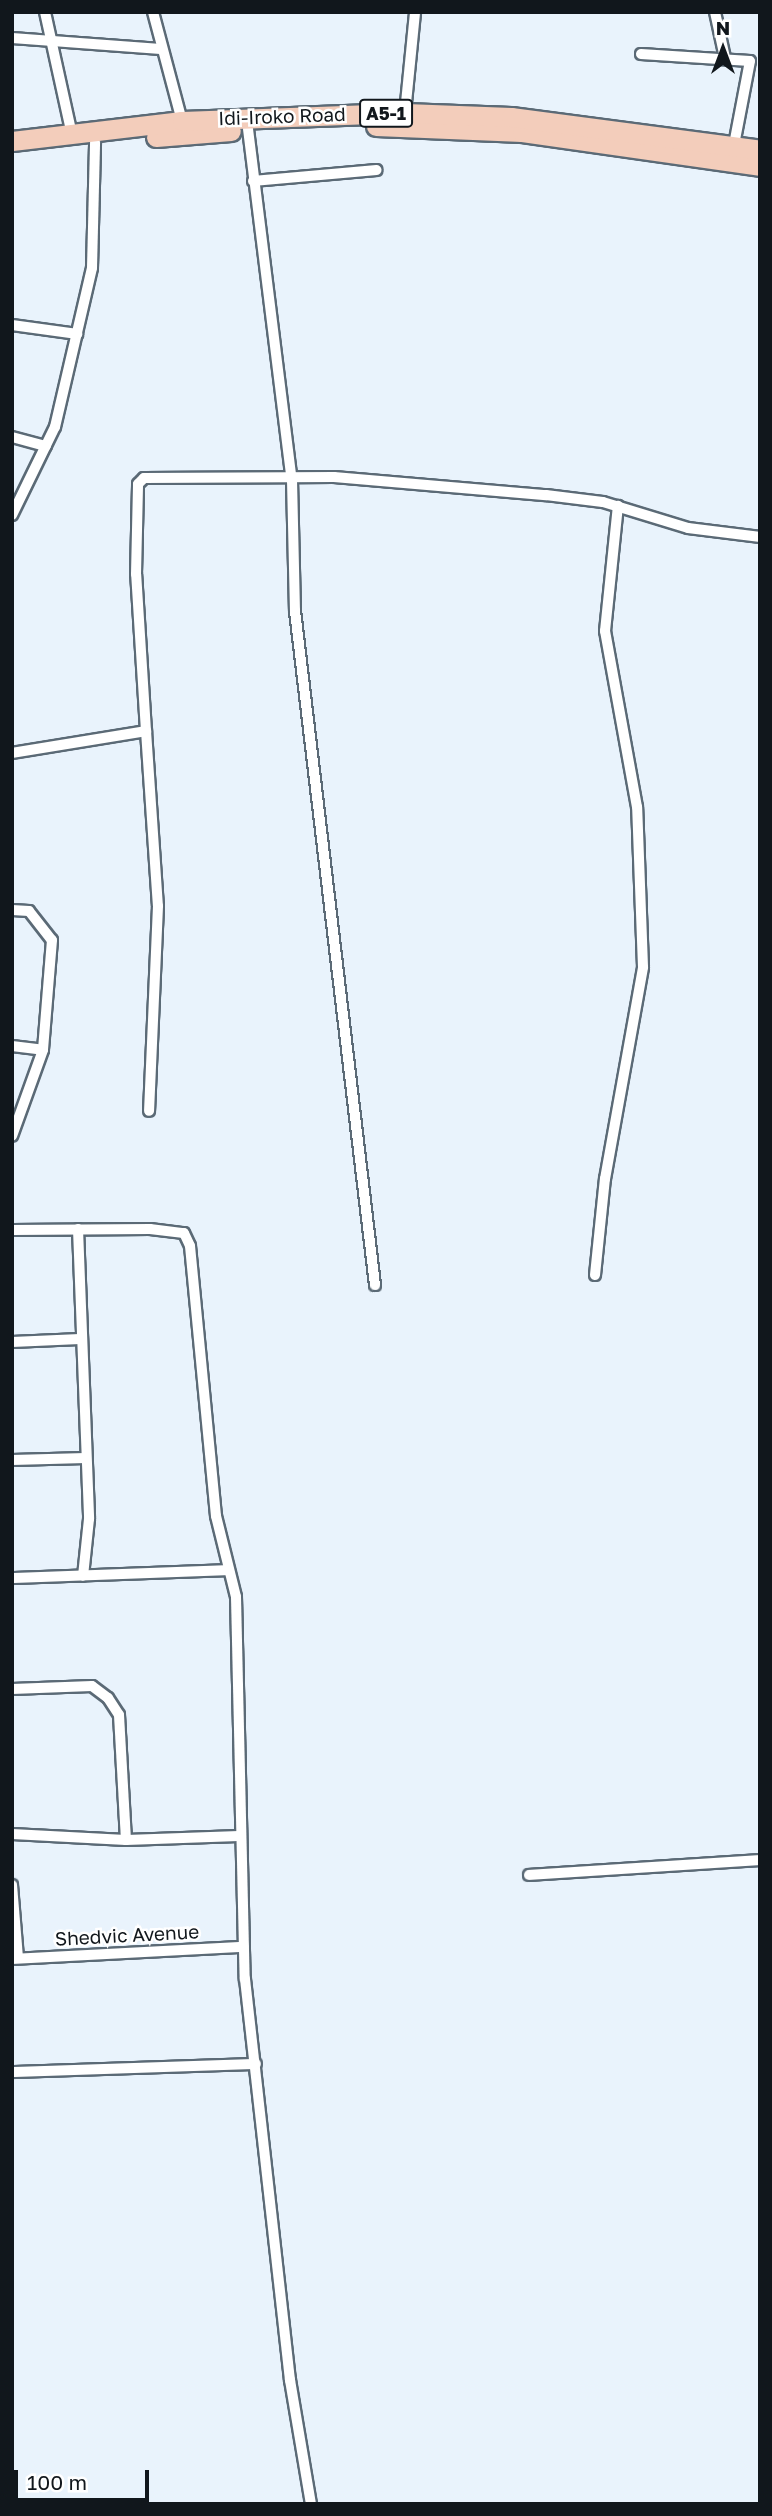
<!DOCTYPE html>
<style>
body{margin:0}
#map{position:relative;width:772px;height:2516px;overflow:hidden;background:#e9f3fc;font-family:"Golos Text",sans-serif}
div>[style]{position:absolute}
.roads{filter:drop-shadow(2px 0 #5b6a76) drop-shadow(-2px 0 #5b6a76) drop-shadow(0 2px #5b6a76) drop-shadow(0 -2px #5b6a76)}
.street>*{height:10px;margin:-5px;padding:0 5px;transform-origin:5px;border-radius:5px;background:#fff}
.highway>*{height:19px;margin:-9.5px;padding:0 9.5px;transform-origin:9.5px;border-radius:9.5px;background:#f3cdbb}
span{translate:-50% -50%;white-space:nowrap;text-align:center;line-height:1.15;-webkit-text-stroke:5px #fff;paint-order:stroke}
.shield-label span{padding:2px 5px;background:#fff;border:2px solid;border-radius:5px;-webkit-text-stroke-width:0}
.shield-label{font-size:18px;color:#11171c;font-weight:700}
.street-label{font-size:19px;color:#11171c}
.frame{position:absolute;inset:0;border:14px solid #11171c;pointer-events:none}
.north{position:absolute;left:688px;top:14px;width:70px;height:70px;-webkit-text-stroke:5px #fff;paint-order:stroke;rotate:0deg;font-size:19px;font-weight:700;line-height:28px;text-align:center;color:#11171c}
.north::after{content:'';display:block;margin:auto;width:24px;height:32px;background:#11171c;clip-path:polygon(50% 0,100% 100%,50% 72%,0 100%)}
.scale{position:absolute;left:14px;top:2470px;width:135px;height:32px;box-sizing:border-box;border:4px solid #11171c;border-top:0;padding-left:9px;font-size:21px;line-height:24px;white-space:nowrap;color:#11171c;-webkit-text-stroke:5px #fff;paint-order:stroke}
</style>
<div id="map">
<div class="roads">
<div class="street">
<i style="left:45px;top:12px;width:126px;rotate:77.6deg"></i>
<i style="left:153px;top:12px;width:113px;rotate:75.1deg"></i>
<i style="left:715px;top:12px;width:47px;rotate:77.7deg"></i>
<i style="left:12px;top:38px;width:149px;rotate:4.2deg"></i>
<i style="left:641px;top:54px;width:109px;rotate:3.7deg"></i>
<i style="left:750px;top:61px;width:86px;rotate:100.8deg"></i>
<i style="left:405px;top:113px;width:101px;rotate:-84.3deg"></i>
<i style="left:248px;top:129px;width:354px;rotate:82.9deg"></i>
<i style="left:292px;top:480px;width:131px;rotate:88.7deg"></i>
<i style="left:295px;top:611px;width:679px;rotate:83.23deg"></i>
<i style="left:253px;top:181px;width:124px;rotate:-5.1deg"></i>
<i style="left:12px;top:325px;width:66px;rotate:7.9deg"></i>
<i style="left:12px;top:437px;width:35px;rotate:15deg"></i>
<i style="left:12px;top:515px;width:98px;rotate:-64deg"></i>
<i style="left:55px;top:427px;width:163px;rotate:-76.9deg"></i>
<i style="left:92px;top:268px;width:126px;rotate:-88.6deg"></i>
<i style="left:146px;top:731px;width:157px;rotate:-93.6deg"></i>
<i style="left:136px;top:574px;width:90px;rotate:-88.7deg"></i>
<i style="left:138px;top:484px;width:8px;rotate:-45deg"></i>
<i style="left:144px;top:478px;width:190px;rotate:-0.3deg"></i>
<i style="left:334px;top:477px;width:213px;rotate:4.9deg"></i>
<i style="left:546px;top:495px;width:57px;rotate:7deg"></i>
<i style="left:603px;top:502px;width:89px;rotate:17deg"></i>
<i style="left:688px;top:528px;width:73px;rotate:7.1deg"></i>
<i style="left:12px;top:753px;width:136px;rotate:-9.3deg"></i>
<i style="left:146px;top:731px;width:175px;rotate:86.1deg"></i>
<i style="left:158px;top:906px;width:205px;rotate:92.5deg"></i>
<i style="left:12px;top:910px;width:17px;rotate:3deg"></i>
<i style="left:29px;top:911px;width:37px;rotate:52deg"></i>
<i style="left:52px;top:940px;width:110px;rotate:94.7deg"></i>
<i style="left:43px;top:1050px;width:91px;rotate:109.8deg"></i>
<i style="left:12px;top:1046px;width:31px;rotate:7deg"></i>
<i style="left:78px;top:1229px;width:290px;rotate:87.8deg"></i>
<i style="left:89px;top:1519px;width:57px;rotate:96deg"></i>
<i style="left:12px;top:1230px;width:138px;rotate:-0.4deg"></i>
<i style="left:150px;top:1229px;width:34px;rotate:7deg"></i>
<i style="left:184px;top:1233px;width:14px;rotate:65deg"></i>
<i style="left:190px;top:1246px;width:271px;rotate:84.5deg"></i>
<i style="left:216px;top:1516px;width:83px;rotate:76.1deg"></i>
<i style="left:236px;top:1597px;width:382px;rotate:88.7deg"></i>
<i style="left:245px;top:1979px;width:404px;rotate:83.6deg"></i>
<i style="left:290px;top:2380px;width:126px;rotate:80.4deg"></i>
<i style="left:595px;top:1275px;width:97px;rotate:-84.1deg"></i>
<i style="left:605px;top:1179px;width:215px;rotate:-79.8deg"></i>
<i style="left:643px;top:967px;width:160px;rotate:-92.1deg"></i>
<i style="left:637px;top:807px;width:179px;rotate:-100.3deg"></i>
<i style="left:605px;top:631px;width:126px;rotate:-84.1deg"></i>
<i style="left:12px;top:1342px;width:68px;rotate:-2.5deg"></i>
<i style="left:12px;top:1460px;width:74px;rotate:-1.5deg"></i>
<i style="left:12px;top:1578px;width:214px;rotate:-2.1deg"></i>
<i style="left:12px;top:1689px;width:80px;rotate:-2.1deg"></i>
<i style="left:92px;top:1686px;width:20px;rotate:37deg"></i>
<i style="left:108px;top:1698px;width:20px;rotate:57deg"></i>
<i style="left:119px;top:1715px;width:125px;rotate:86.8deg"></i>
<i style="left:126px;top:1840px;width:113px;rotate:-2deg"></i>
<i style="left:12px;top:1834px;width:114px;rotate:3deg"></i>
<i style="left:529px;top:1875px;width:231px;rotate:-3.7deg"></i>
<i style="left:12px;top:1885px;width:73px;rotate:85.3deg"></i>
<i style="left:12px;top:1959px;width:232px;rotate:-3deg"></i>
<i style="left:12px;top:2072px;width:244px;rotate:-1.9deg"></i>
</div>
<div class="highway">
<i style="left:376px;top:126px;width:146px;rotate:2.4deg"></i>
<i style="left:522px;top:132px;width:240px;rotate:8.1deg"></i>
<i style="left:156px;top:137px;width:75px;rotate:-4.6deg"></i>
<i style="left:12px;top:141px;width:171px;rotate:-6.7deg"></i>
<i style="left:182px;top:121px;width:223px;rotate:-2.1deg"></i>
<i style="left:405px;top:113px;width:106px;rotate:2.2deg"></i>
<i style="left:511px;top:117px;width:251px;rotate:7.5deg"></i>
</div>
</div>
<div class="shield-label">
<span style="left:386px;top:113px">A5-1</span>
</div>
<div class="street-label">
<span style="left:282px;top:116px;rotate:-2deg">Idi-Iroko Road</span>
<span style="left:127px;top:1935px;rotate:-3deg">Shedvic Avenue</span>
</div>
<div class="frame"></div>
<div class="north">N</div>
<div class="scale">100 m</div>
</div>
